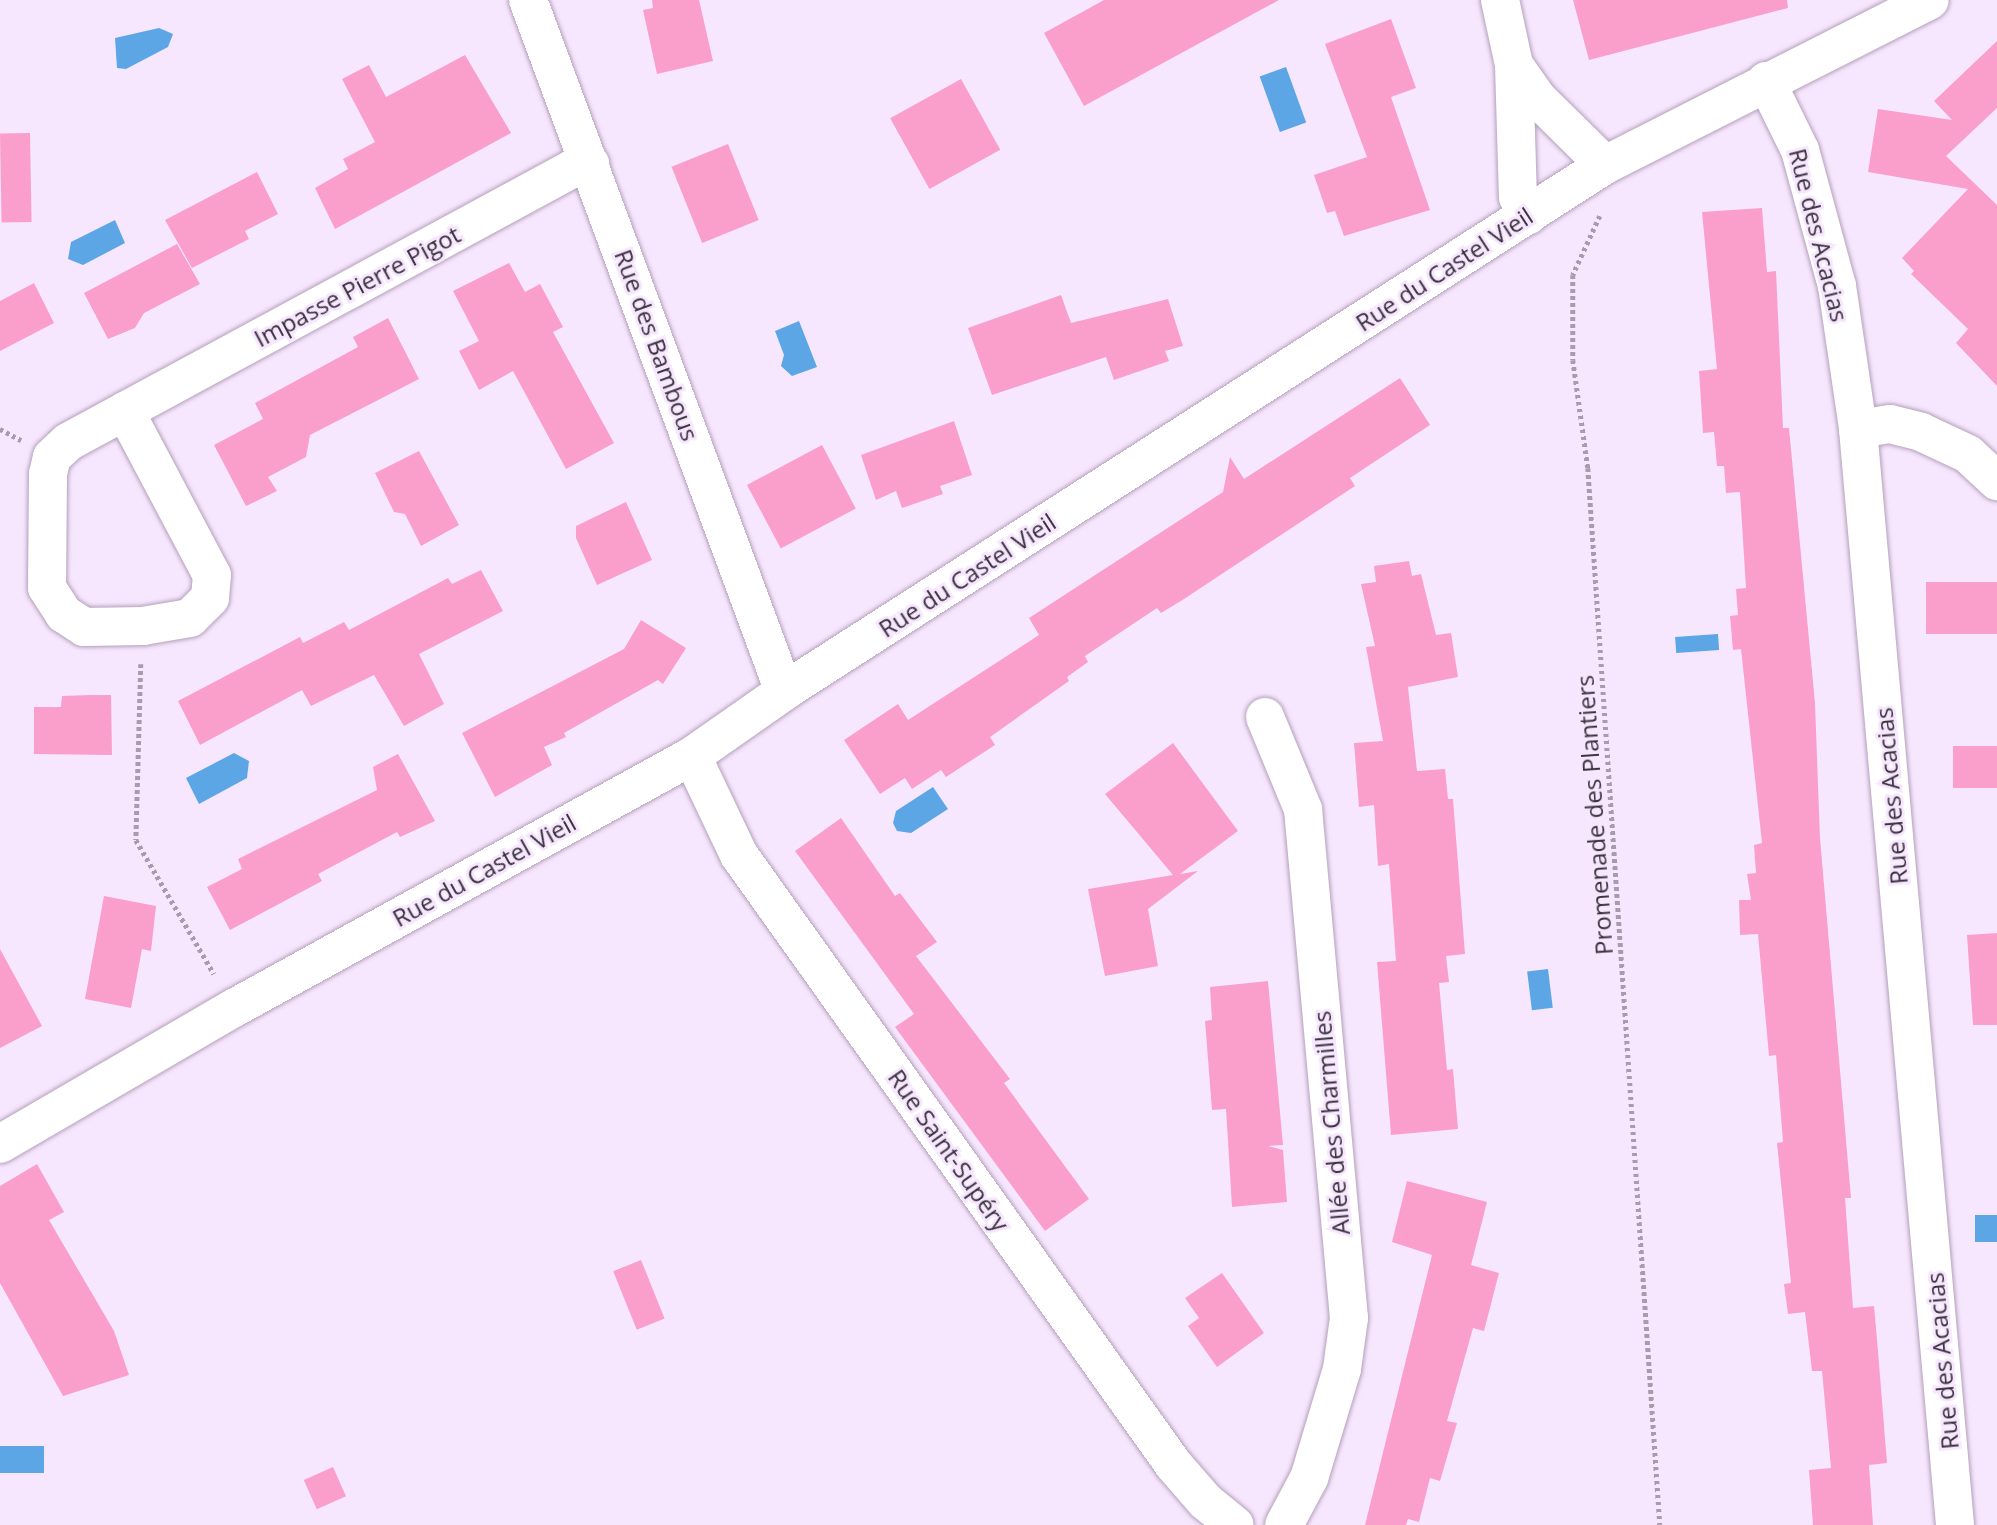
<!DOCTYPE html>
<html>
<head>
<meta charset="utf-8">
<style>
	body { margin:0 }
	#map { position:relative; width:1997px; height:1525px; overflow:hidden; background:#f7e7fe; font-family:"Open Sans",sans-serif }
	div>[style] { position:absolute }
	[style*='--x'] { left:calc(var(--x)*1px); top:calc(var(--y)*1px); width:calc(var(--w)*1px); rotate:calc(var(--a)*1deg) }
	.water>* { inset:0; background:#5ca6e6; transform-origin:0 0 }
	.building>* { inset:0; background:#fa9fcc; transform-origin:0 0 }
	.path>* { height:4.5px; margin-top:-2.25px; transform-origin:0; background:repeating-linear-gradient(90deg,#a89bad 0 3.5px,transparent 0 7px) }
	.roads { filter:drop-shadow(0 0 2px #b4a0bb) drop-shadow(0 0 2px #b4a0bb) }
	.street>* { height:38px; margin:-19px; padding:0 19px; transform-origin:19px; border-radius:19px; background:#fff }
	span { translate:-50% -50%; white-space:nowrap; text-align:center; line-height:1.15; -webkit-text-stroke:6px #f7e7fe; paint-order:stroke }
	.street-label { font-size:24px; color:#38303b }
</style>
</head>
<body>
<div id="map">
	<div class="water">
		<i style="clip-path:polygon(159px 28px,173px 34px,168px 47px,126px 69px,117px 68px,115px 38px)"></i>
		<i style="left:1286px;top:67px;width:59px;height:28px;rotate:70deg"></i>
		<i style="clip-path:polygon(115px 220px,125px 243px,83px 265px,68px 259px,71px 242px)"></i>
		<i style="clip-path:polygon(799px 321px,817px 367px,792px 376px,781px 366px,784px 355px,775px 331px)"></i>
		<i style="left:1718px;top:634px;width:16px;height:43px;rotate:86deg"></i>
		<i style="clip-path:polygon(234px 753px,249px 761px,247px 778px,199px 804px,186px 778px)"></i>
		<i style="clip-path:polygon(933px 787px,948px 809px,911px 833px,897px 831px,893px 823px,896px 811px)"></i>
		<i style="left:1548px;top:969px;width:39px;height:21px;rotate:83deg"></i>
		<i style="left:1997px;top:1215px;width:27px;height:22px;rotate:90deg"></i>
		<i style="left:0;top:1446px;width:44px;height:27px"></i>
	</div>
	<div class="building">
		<i style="clip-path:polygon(652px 0,699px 0,713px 61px,657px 74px,643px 10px,653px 8px)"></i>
		<i style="clip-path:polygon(1104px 0,1279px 0,1084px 106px,1044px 33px)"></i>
		<i style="clip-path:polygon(1573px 0,1787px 0,1788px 8px,1589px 60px)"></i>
		<i style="clip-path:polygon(1391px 19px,1416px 88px,1391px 97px,1430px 210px,1344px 236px,1335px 211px,1327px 213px,1314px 175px,1367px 157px,1325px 44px)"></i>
		<i style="clip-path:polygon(1997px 41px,1997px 108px,1946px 156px,1997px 205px,1997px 386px,1956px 343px,1968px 329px,1911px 274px,1914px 271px,1902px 258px,1968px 189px,1868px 172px,1878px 109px,1952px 120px,1934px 101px)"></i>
		<i style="clip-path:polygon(465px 55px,511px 133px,335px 229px,315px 188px,348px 169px,343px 159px,375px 142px,342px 79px,369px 65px,386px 97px)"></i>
		<i style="left:961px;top:79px;width:81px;height:81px;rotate:61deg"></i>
		<i style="left:30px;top:133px;width:89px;height:30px;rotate:89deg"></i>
		<i style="left:728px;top:144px;width:82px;height:61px;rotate:68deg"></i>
		<i style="clip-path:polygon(257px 172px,278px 214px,245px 231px,249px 239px,192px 268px,165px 220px)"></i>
		<i style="clip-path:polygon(1762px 208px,1767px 272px,1776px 271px,1783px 428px,1789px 428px,1815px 703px,1820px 838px,1851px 1198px,1845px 1198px,1853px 1308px,1874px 1306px,1877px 1339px,1887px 1463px,1869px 1465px,1873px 1525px,1813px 1525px,1809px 1470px,1831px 1468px,1822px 1371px,1812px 1371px,1805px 1312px,1788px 1314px,1784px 1284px,1791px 1283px,1777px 1143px,1783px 1142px,1776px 1055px,1769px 1056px,1758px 934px,1740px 935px,1739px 900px,1751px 900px,1747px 874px,1756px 873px,1754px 845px,1762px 843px,1741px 649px,1733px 650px,1730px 616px,1738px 615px,1736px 589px,1746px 588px,1740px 492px,1726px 493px,1724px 466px,1717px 466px,1714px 432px,1703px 433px,1699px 371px,1717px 369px,1702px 212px)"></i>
		<i style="clip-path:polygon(177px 244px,200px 284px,144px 313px,135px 328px,108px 339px,84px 293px)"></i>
		<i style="clip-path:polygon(509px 263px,525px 292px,540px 284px,563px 327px,553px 332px,614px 443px,566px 469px,513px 371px,479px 390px,459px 351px,479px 341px,453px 291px)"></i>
		<i style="clip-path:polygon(34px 283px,54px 323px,0 351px,0 301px)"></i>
		<i style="clip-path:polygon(1061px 295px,1071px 323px,1168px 299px,1183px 346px,1165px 351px,1169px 361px,1114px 380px,1106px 357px,992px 395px,968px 328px)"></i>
		<i style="clip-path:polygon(388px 318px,419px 379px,310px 435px,306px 457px,268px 477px,277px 491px,246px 506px,214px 445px,263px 419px,255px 403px,358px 347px,353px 337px)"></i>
		<i style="clip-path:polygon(1400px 378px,1430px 425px,1350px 478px,1355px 486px,1184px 599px,1161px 613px,1157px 608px,1085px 656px,1088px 662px,1067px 677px,1069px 681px,990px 737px,995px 745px,946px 777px,941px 770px,912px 789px,905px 778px,880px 794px,844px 740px,898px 704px,908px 720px,1039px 635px,1029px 618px,1223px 492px,1230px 457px,1244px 479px)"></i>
		<i style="clip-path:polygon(954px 421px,972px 475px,940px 486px,943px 494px,902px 508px,896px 491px,876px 500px,861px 455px)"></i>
		<i style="left:822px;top:445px;width:72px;height:85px;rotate:62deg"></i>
		<i style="clip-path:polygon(419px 451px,459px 525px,421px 546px,405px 514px,394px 512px,375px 473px)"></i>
		<i style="clip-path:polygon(626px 502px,652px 560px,597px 585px,576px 538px,576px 526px)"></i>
		<i style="clip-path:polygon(1409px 561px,1412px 576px,1421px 574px,1436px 635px,1451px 633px,1458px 677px,1408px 687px,1417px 771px,1445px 769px,1448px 799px,1453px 799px,1465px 954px,1446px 956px,1449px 982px,1439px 983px,1447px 1070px,1453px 1069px,1458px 1129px,1391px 1135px,1377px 962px,1396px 961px,1389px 864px,1378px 866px,1374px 805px,1359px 807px,1354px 743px,1383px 741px,1366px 647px,1375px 646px,1361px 584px,1376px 582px,1374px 566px)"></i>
		<i style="clip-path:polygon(481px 570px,503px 611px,419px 654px,444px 704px,404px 726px,374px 675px,311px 706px,302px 690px,200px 745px,178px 701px,300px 637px,303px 643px,344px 622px,349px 630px,448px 578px,452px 584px)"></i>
		<i style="left:1997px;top:582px;width:52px;height:71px;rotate:90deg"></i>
		<i style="clip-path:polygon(641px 620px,686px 648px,663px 684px,658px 680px,564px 733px,566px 737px,544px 747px,552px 765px,495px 797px,462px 733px,624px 649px)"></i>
		<i style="clip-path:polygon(90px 695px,111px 695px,112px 755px,34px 754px,34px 707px,61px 707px,62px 696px)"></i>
		<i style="clip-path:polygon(1173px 743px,1238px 831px,1180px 874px,1198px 871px,1148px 909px,1158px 966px,1105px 976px,1088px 889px,1173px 875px,1105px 794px)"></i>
		<i style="left:1997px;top:746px;width:42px;height:44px;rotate:90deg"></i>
		<i style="clip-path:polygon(398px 754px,435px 821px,400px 837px,397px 832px,318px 874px,322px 881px,230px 930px,207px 887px,242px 869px,238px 859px,377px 790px,373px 767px)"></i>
		<i style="clip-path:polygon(841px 818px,895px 896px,900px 893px,937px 942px,916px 956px,1010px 1079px,1004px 1083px,1089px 1199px,1045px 1231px,895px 1027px,914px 1014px,795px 851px)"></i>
		<i style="clip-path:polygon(104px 896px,156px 906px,151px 951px,142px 949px,131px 1008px,85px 999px)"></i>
		<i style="clip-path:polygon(1997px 933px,1997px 1025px,1973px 1025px,1967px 935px)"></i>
		<i style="clip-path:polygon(0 949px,42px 1026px,0 1048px)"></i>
		<i style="clip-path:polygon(1268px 981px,1283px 1145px,1268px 1146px,1283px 1150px,1287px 1202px,1232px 1207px,1226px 1109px,1212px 1110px,1205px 1021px,1212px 1020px,1210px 987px)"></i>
		<i style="clip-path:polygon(37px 1164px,64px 1212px,49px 1220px,114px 1331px,129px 1375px,63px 1396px,0 1283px,0 1186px)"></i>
		<i style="clip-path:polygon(1407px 1181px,1487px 1202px,1471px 1265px,1499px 1273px,1484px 1331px,1473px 1328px,1447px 1421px,1457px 1423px,1440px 1481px,1430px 1478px,1419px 1522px,1408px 1519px,1406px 1525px,1365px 1525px,1432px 1255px,1392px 1242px)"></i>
		<i style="left:641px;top:1260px;width:63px;height:30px;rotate:68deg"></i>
		<i style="clip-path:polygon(1222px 1273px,1264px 1333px,1217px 1367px,1188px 1326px,1199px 1318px,1185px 1298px)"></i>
		<i style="left:333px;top:1467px;width:32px;height:32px;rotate:66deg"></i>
	</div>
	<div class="path">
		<i style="--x:1600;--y:216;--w:65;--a:114.6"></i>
		<i style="--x:1573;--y:275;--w:85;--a:90"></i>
		<i style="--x:1573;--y:360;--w:109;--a:82.1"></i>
		<i style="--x:1588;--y:468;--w:1059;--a:86.1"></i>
		<i style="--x:0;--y:429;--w:24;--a:28"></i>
		<i style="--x:141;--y:664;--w:176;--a:91.6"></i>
		<i style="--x:136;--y:840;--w:155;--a:59.8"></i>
	</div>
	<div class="roads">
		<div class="street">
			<i style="--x:528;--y:0;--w:720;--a:69.68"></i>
			<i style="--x:778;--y:675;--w:17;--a:50"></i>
			<i style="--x:1500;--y:0;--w:66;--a:77.8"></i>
			<i style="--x:1514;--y:65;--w:132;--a:88.3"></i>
			<i style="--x:1518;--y:197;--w:21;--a:61"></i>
			<i style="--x:1514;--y:65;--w:39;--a:55"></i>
			<i style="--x:1536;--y:97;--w:97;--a:44.6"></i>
			<i style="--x:1766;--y:81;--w:77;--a:63.8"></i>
			<i style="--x:1800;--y:150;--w:141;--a:74.8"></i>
			<i style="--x:1837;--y:286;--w:145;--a:81.6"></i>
			<i style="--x:1858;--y:429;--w:1100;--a:84.94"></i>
			<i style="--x:125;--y:411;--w:186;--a:62.1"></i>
			<i style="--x:212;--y:575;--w:23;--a:95"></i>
			<i style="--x:210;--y:598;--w:28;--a:135"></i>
			<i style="--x:190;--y:618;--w:48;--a:170.3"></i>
			<i style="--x:143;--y:626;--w:59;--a:179"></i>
			<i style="--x:84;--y:627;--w:24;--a:-147"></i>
			<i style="--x:64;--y:614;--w:31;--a:-123"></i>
			<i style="--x:47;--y:588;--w:114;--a:-89.5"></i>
			<i style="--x:48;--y:474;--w:17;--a:-77"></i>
			<i style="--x:52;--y:457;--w:22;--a:-43"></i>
			<i style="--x:68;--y:442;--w:65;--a:-28.5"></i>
			<i style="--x:125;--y:411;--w:508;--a:-28.43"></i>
			<i style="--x:572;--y:169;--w:19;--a:-16"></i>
			<i style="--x:1858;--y:429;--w:32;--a:-9"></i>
			<i style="--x:1890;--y:424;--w:32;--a:14"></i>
			<i style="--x:1921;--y:432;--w:52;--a:25.1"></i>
			<i style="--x:1968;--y:454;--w:40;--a:43"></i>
			<i style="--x:1265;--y:717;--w:100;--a:67.6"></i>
			<i style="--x:1303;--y:809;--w:511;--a:84.84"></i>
			<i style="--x:1349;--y:1318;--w:51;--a:97.8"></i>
			<i style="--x:1342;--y:1369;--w:114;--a:106.8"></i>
			<i style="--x:1309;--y:1478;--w:53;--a:118"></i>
			<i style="--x:692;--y:756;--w:110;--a:64.6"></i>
			<i style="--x:739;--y:855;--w:748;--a:54.52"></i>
			<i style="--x:1173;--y:1464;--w:49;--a:49.1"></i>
			<i style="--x:1205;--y:1501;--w:38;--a:39"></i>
			<i style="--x:0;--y:1144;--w:271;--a:-30.2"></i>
			<i style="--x:234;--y:1008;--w:523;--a:-28.82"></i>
			<i style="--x:692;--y:756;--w:118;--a:-35"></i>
			<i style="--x:789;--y:688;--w:969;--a:-32.66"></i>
			<i style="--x:1605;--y:165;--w:364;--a:-26.9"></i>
		</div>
	</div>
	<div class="street-label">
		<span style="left:1819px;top:235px;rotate:76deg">Rue des Acacias</span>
		<span style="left:1444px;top:269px;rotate:-33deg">Rue du Castel Vieil</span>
		<span style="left:357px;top:286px;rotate:-28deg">Impasse Pierre Pigot</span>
		<span style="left:657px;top:345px;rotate:70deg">Rue des Bambous</span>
		<span style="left:967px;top:575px;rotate:-33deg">Rue du Castel Vieil</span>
		<span style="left:1891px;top:796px;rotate:-95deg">Rue des Acacias</span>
		<span style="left:1594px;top:815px;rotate:-94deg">Promenade des Plantiers</span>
		<span style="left:484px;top:870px;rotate:-29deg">Rue du Castel Vieil</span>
		<span style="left:1331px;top:1123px;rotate:-95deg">Allée des Charmilles</span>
		<span style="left:949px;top:1150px;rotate:55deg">Rue Saint-Supéry</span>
		<span style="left:1942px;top:1361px;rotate:-95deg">Rue des Acacias</span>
	</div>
</div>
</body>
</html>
